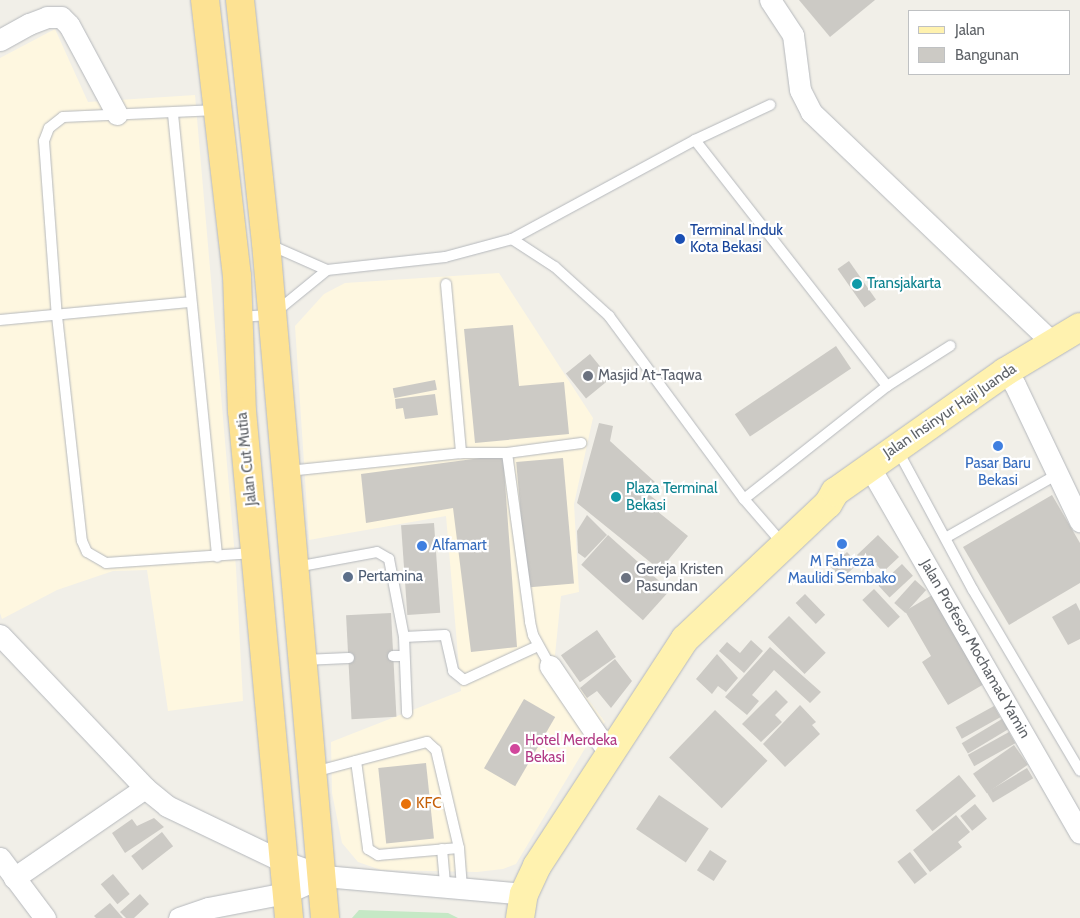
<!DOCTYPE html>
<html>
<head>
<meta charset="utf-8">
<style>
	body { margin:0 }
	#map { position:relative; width:1080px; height:918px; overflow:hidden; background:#f1efe8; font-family:Cabin,sans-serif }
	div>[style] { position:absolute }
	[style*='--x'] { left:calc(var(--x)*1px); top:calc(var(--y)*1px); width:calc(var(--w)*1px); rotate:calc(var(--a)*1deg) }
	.commercial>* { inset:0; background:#fef7e0 }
	.green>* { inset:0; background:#c5e8c5 }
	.building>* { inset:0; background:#cccac5; transform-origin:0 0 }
	.roads { filter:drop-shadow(0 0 1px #b5b8bc) drop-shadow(0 0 1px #b5b8bc) }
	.lane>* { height:10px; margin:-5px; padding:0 5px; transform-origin:5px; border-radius:5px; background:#fff }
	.street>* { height:21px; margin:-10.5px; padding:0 10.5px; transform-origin:10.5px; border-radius:10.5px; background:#fff }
	.primary>* { height:28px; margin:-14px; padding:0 14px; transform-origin:14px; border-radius:14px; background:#fff2af }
	.highway>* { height:28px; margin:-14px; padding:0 14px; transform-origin:14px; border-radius:14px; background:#fde293 }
	.dots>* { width:14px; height:14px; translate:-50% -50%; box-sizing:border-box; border:2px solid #fff; border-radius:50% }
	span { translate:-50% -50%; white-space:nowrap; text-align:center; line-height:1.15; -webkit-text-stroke:4.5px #fff; paint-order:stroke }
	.transit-label { font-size:15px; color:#164399 }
	.left { translate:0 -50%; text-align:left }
	.culture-label { font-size:15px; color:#0d838f }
	.worship-label { font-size:15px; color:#5b616d }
	.street-label { font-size:15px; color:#5f6368 }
	.shop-label { font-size:15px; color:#366cbe }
	.service-label { font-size:15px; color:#4e5e75 }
	.hotel-label { font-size:15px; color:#b23c85 }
	.food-label { font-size:15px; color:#c56008 }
	.legend { position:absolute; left:908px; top:10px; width:162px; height:65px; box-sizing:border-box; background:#fff; border:1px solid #bfc1c3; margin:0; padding:6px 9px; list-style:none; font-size:15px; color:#5f6368 }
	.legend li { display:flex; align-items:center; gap:10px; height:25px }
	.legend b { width:25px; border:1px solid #bfc1c3 }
</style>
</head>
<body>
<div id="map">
	<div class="commercial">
		<i style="clip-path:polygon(55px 29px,88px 102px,195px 95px,236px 568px,243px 701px,168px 711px,147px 570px,113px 571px,57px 590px,2px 619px,0 613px,0 58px)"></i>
		<i style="clip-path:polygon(499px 273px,593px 418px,574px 504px,579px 592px,561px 596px,555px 655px,605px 722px,590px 740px,516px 864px,503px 869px,477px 872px,381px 870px,358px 862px,342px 843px,332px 793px,331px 742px,461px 691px,446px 516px,309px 540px,295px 326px,324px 294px,345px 283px)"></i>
	</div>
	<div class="green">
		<i style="clip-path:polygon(359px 910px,448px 913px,458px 918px,352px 918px)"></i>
	</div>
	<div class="building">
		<i style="clip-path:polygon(799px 0,875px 0,830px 37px)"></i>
		<i style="left:849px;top:261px;width:47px;height:14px;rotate:55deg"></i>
		<i style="clip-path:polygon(513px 325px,519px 386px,564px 382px,569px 434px,475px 443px,464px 329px)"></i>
		<i style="left:836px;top:346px;width:27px;height:122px;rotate:56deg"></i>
		<i style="left:590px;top:354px;width:32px;height:31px;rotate:51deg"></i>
		<i style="left:435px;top:380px;width:10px;height:43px;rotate:79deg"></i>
		<i style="clip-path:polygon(435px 394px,438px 415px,405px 419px,403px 408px,396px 409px,395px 399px)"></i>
		<i style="clip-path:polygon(599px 423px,613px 426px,610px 441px,655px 482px,646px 492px,662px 505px,657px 511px,688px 536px,660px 570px,577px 503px)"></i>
		<i style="clip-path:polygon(503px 455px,517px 647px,471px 652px,453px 508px,366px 523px,361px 474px)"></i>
		<i style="left:563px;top:458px;width:126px;height:47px;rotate:85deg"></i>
		<i style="clip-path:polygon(1052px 495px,1080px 543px,1080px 583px,1009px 625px,963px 547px)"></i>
		<i style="clip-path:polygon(587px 515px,607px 535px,585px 558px,578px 553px,577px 531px)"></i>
		<i style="left:434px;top:523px;width:90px;height:33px;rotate:86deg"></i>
		<i style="left:608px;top:535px;width:83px;height:40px;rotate:42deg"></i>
		<i style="clip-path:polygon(878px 535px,899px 557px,883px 572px,874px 562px,869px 567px,857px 555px)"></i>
		<i style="left:847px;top:552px;width:16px;height:22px;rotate:47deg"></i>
		<i style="left:902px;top:564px;width:16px;height:32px;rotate:47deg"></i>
		<i style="left:915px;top:580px;width:15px;height:31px;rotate:42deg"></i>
		<i style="left:874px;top:589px;width:38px;height:16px;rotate:47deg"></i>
		<i style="clip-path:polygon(939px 591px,991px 680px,948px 705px,922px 662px,931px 656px,905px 611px)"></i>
		<i style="left:805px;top:594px;width:29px;height:13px;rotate:46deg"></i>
		<i style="clip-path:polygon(1076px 603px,1080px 611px,1080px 639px,1068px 645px,1052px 617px)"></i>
		<i style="left:391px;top:613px;width:104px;height:45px;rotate:87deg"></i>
		<i style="left:789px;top:616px;width:52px;height:30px;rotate:45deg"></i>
		<i style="left:597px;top:630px;width:33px;height:44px;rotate:55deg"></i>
		<i style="clip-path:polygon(751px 640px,763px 651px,744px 673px,719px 651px,727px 642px,740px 653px)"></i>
		<i style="clip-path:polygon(770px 647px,821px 692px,810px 703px,774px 670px,752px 695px,759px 701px,747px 715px,725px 697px)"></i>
		<i style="clip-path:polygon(717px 654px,738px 678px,726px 692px,718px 686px,712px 694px,696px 679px)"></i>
		<i style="clip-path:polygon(615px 659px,632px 681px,611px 708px,597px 691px,587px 698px,580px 688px)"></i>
		<i style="clip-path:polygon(776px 690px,788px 702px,775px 715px,782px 722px,761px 742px,742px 724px)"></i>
		<i style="left:524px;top:699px;width:36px;height:80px;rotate:30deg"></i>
		<i style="clip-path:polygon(800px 705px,816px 722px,812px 725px,820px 734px,785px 767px,763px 744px)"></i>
		<i style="left:994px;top:706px;width:13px;height:44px;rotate:61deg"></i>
		<i style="left:715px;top:710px;width:73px;height:66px;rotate:44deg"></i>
		<i style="left:1002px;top:719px;width:12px;height:47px;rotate:59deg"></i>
		<i style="left:1009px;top:732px;width:13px;height:47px;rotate:61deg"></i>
		<i style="left:1014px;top:745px;width:24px;height:50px;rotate:55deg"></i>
		<i style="left:426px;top:763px;width:76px;height:48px;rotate:84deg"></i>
		<i style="left:1027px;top:768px;width:12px;height:47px;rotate:59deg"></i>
		<i style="left:959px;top:775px;width:27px;height:56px;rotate:51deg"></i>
		<i style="left:659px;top:795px;width:60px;height:41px;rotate:34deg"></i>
		<i style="left:975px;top:804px;width:19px;height:19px;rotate:51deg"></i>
		<i style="clip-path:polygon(956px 815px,970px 832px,958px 842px,962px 847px,930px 872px,913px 850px)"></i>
		<i style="clip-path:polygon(154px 818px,164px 827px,125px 853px,112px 833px,132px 819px,137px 826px)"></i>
		<i style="left:162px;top:832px;width:18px;height:39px;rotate:52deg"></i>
		<i style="left:710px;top:850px;width:20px;height:24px;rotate:33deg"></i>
		<i style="left:910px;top:852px;width:28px;height:16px;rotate:52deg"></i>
		<i style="left:113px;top:874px;width:26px;height:16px;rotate:50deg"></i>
		<i style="clip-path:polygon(140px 894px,149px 904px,134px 918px,126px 918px,120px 912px)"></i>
		<i style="clip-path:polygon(110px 903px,123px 918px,96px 918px,94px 916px)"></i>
	</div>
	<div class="roads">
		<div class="lane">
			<i style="--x:217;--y:110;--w:154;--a:177.4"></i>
			<i style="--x:63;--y:117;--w:18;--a:142"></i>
			<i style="--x:49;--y:128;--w:14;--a:111"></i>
			<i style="--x:44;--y:141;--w:175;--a:85.8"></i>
			<i style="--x:57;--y:316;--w:226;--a:83.7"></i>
			<i style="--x:82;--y:541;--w:12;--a:66"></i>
			<i style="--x:87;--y:552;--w:22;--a:30"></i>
			<i style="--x:106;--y:563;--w:148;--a:-3.9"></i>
			<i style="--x:173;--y:114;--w:445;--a:84.3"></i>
			<i style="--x:695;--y:140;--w:312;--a:52"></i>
			<i style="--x:512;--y:239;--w:208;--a:-28.4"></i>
			<i style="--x:695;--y:140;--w:83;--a:-25"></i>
			<i style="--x:268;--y:244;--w:64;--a:23.8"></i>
			<i style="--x:327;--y:270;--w:119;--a:-6.3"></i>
			<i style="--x:445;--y:257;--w:69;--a:-15"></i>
			<i style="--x:512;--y:239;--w:51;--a:33.1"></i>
			<i style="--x:555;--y:267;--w:73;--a:42.2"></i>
			<i style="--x:609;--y:316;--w:227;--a:53.6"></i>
			<i style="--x:744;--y:499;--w:60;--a:49.1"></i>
			<i style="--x:446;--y:284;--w:170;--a:84.9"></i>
			<i style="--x:240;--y:317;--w:32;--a:-4"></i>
			<i style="--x:272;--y:315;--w:71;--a:-39.3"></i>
			<i style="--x:0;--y:320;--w:190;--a:-5.4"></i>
			<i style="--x:897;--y:449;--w:160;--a:61.7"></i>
			<i style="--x:973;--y:590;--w:210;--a:59.4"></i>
			<i style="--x:507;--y:453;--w:171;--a:82.2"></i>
			<i style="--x:530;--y:622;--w:13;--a:77"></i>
			<i style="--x:533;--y:635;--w:35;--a:61"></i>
			<i style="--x:288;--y:471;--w:174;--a:-5.9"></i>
			<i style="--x:461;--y:453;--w:46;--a:0"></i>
			<i style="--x:507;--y:453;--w:75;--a:-7.7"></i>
			<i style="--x:744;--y:499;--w:182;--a:-38.3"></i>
			<i style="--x:887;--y:386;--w:75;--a:-32.4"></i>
			<i style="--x:947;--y:537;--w:128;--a:-29.6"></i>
			<i style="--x:296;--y:567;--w:82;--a:-10.5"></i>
			<i style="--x:377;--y:552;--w:14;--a:30"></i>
			<i style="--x:389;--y:559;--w:79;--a:79.1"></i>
			<i style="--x:404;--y:637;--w:76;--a:87.7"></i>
			<i style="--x:404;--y:637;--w:41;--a:-2.8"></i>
			<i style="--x:445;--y:635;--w:37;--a:77"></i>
			<i style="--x:453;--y:671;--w:14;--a:39"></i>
			<i style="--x:464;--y:680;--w:81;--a:-24.7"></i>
			<i style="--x:393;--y:656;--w:11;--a:0"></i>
			<i style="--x:303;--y:660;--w:46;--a:-2.5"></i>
			<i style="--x:356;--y:761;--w:89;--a:82.2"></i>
			<i style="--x:368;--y:849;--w:12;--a:31"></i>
			<i style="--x:378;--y:855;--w:81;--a:-4.9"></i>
			<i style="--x:314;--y:772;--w:117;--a:-14.9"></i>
			<i style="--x:427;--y:742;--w:12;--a:42"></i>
			<i style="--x:436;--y:750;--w:101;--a:76.8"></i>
			<i style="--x:459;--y:848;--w:40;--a:85.7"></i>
			<i style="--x:442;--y:849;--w:38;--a:85"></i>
		</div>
		<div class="street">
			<i style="--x:770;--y:0;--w:42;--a:56.7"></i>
			<i style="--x:793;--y:35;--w:55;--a:82.7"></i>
			<i style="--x:800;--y:90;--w:25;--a:63"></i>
			<i style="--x:811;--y:112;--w:335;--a:43.7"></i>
			<i style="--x:0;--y:40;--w:33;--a:-29"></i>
			<i style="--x:29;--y:24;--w:19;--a:-21"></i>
			<i style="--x:47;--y:17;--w:14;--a:0"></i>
			<i style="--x:61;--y:17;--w:11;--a:45"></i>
			<i style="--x:69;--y:25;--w:101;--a:61.7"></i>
			<i style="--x:1005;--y:372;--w:16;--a:52"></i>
			<i style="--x:1015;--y:385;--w:151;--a:64.5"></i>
			<i style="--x:869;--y:466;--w:423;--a:60.1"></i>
			<i style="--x:0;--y:635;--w:211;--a:46.5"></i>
			<i style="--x:145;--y:788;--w:28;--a:39"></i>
			<i style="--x:167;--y:806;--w:127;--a:25.6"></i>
			<i style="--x:282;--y:861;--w:45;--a:19.7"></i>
			<i style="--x:324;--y:876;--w:201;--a:5.1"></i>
			<i style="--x:550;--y:666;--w:105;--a:55.9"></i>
			<i style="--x:0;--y:858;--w:75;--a:53.1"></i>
			<i style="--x:14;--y:878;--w:159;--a:-34.5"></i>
			<i style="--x:179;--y:918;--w:31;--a:-19"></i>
			<i style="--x:208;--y:908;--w:79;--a:-10.9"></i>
			<i style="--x:286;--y:893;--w:42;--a:-24.1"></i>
		</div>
		<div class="primary">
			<i style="--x:520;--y:918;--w:24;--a:-81"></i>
			<i style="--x:524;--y:894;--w:31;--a:-65"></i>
			<i style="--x:537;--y:866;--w:271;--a:-56.9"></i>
			<i style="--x:685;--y:639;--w:197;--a:-43.4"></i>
			<i style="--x:828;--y:504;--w:14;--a:-60"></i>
			<i style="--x:835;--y:492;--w:208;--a:-35.2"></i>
			<i style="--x:1005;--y:372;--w:87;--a:-31"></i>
		</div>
		<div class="highway">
			<i style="--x:205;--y:0;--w:278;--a:83.4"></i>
			<i style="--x:237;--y:276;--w:135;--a:87.9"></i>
			<i style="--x:242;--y:411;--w:509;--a:84.7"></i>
			<i style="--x:240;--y:0;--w:244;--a:83.9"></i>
			<i style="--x:266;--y:243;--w:678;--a:85"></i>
		</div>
	</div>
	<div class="dots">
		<i style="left:680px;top:239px;background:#1a4fb4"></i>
		<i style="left:857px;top:284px;background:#0f9aa8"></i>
		<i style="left:588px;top:376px;background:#6b7280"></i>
		<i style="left:998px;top:446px;background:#3f7fe0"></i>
		<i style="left:616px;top:497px;background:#0f9aa8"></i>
		<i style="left:842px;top:544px;background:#3f7fe0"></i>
		<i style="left:422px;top:546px;background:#3f7fe0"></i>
		<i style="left:348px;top:577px;background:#5c6f8a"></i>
		<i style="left:626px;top:578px;background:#6b7280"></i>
		<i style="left:515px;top:749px;background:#d1479c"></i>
		<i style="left:406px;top:804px;background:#e8710a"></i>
	</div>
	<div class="transit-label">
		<span class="left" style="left:690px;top:239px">Terminal Induk<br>Kota Bekasi</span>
	</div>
	<div class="culture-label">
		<span class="left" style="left:867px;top:284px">Transjakarta</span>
		<span class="left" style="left:626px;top:497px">Plaza Terminal<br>Bekasi</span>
	</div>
	<div class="worship-label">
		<span class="left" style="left:598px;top:376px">Masjid At-Taqwa</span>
		<span class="left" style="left:636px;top:578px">Gereja Kristen<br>Pasundan</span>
	</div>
	<div class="street-label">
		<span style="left:950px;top:411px;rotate:-34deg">Jalan Insinyur Haji Juanda</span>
		<span style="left:247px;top:459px;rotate:-96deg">Jalan Cut Mutia</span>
		<span style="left:975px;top:649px;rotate:60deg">Jalan Profesor Mochamad Yamin</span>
	</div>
	<div class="shop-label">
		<span style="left:998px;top:472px">Pasar Baru<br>Bekasi</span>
		<span class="left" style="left:432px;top:546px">Alfamart</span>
		<span style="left:842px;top:570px">M Fahreza<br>Maulidi Sembako</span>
	</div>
	<div class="service-label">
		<span class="left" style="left:358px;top:577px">Pertamina</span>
	</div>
	<div class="hotel-label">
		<span class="left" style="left:525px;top:749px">Hotel Merdeka<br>Bekasi</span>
	</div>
	<div class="food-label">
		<span class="left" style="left:416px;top:804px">KFC</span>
	</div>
	<ul class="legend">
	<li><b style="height:6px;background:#fff2af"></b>Jalan</li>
	<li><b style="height:14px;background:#cccac5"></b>Bangunan</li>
	</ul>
</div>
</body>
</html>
